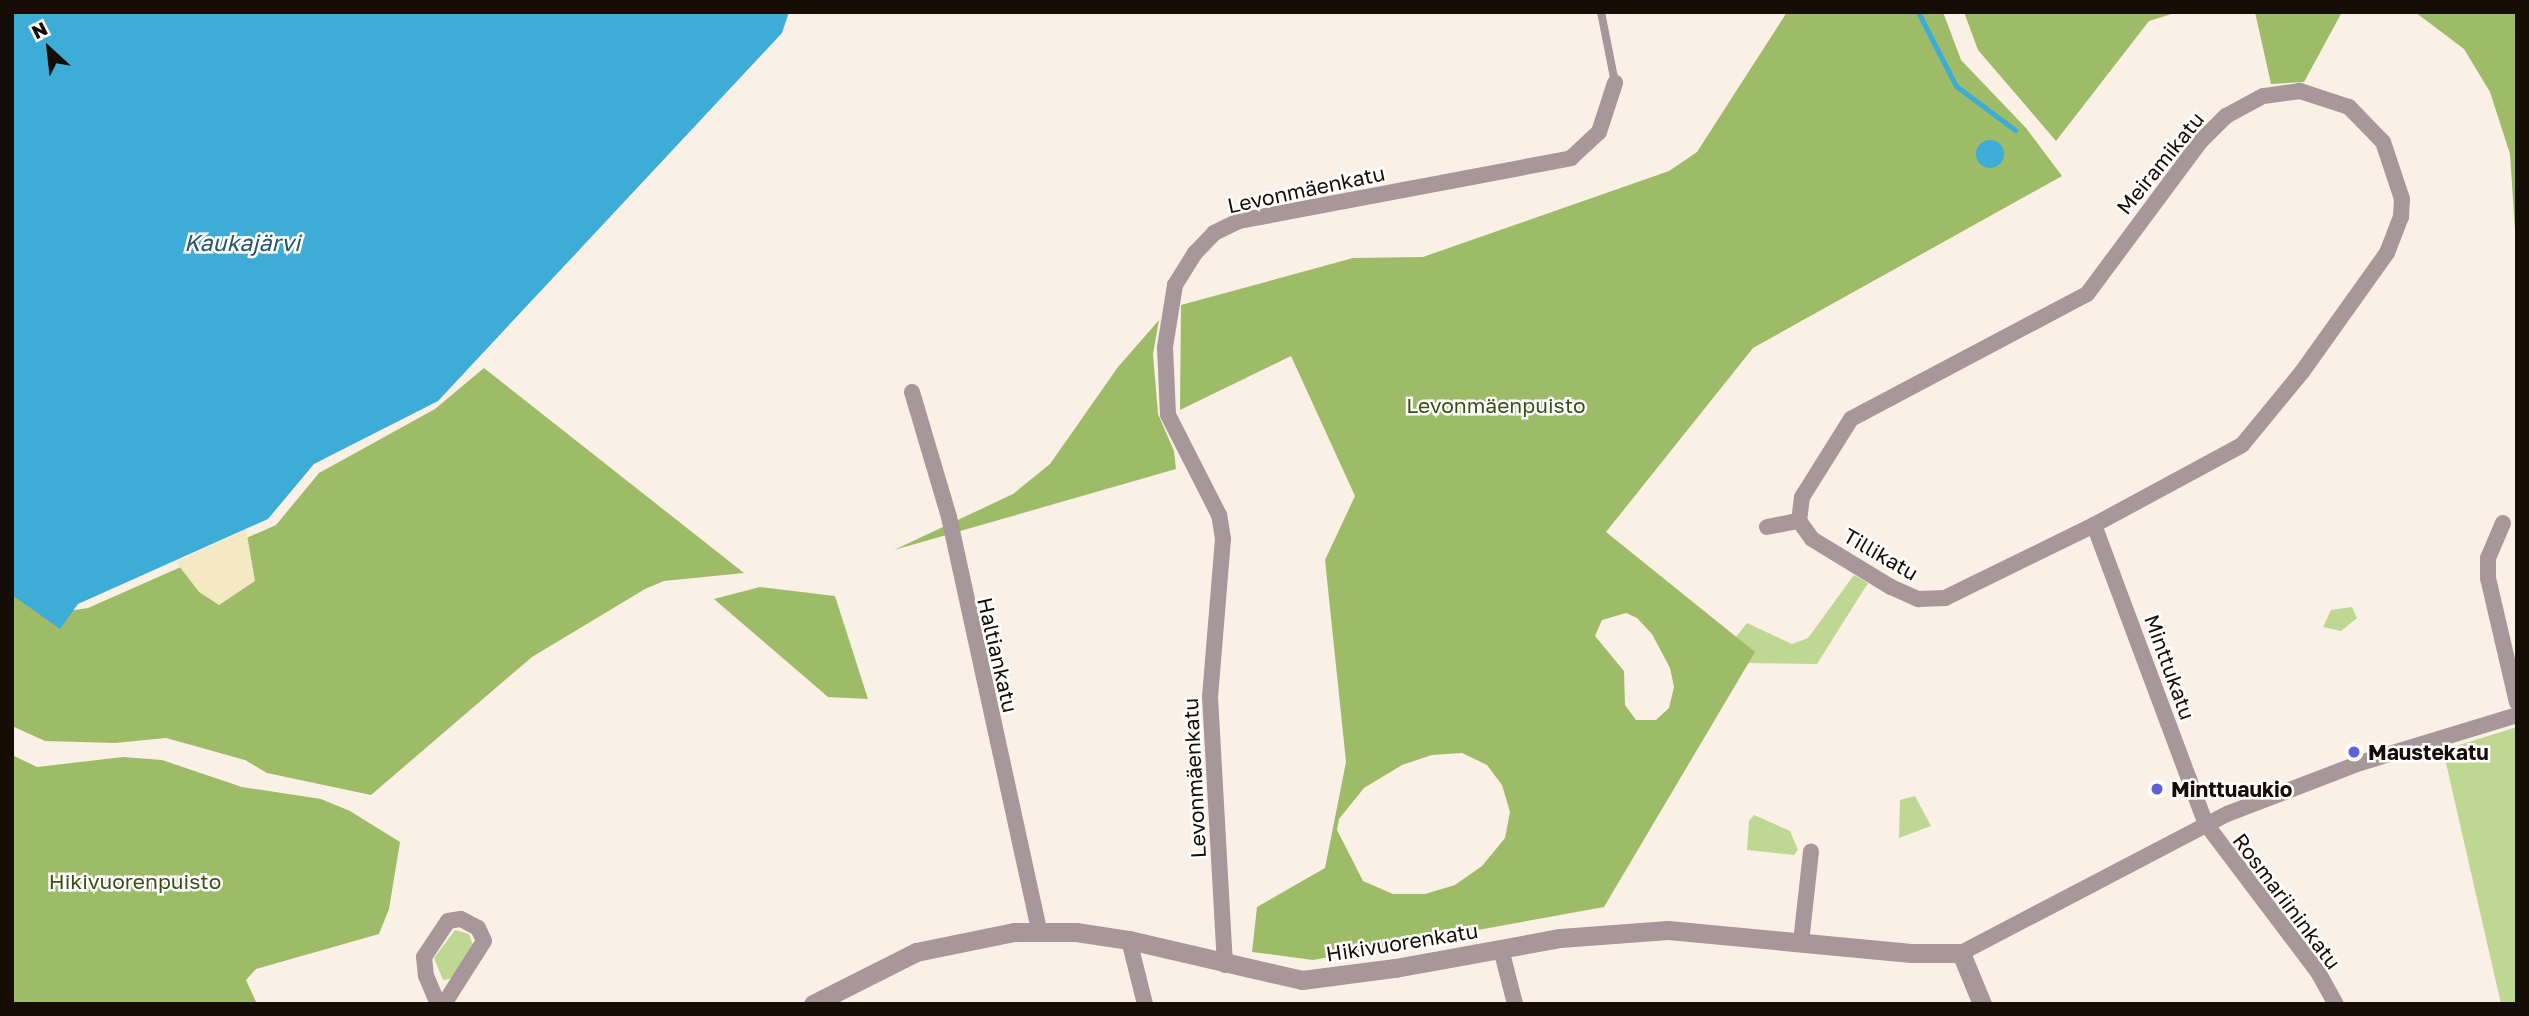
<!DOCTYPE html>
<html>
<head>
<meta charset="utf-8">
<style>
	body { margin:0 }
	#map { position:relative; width:2529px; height:1016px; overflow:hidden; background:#fbf0e5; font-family:"Golos Text",sans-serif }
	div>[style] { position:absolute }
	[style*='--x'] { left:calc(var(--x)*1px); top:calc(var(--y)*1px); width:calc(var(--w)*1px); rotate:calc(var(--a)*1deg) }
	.green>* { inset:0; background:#bed894 }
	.forest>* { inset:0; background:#9ebc68 }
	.sand>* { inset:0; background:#f3e9c3 }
	.water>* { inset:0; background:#3dacd7 }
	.round { border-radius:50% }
	.stream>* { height:5px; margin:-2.5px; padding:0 2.5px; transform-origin:2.5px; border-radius:2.5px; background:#3dacd7 }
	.service>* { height:8px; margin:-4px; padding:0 4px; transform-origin:4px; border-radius:4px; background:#a7969a }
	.minor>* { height:16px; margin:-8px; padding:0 8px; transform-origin:8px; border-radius:8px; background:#a7969a }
	.tertiary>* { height:19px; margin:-9.5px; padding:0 9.5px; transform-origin:9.5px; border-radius:9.5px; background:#a7969a }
	.dots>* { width:19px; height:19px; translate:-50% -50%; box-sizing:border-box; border:4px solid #fff; border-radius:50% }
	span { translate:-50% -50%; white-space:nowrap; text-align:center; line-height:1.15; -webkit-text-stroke:5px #fff; paint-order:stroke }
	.street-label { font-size:21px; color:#160d05 }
	.park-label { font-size:21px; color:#3c4f12 }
	.poi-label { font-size:21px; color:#160d05; font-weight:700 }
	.left { translate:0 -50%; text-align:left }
	.water-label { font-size:23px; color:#2a5669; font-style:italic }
	.frame { position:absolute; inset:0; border:14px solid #160d05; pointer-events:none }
	.north { position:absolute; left:14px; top:14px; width:70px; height:70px; -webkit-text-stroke:5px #fff; paint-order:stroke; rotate:333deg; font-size:19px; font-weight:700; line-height:28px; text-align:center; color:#160d05 }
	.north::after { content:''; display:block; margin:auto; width:24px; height:32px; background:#160d05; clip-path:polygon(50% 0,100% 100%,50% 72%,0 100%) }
</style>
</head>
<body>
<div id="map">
	<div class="green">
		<i style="clip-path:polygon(1854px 575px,1868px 583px,1817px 664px,1748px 663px,1754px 652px,1736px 637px,1747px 623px,1792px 644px,1808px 638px)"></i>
		<i style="clip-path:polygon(2352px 607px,2357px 618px,2341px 631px,2323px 627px,2331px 610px)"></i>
		<i style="clip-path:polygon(2517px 727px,2517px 1004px,2501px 1004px,2443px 750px)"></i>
		<i style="clip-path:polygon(1915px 796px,1931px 826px,1899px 838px,1900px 800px)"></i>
		<i style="clip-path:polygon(1754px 815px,1790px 831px,1798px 850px,1794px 855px,1747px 850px,1749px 821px)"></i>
		<i style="clip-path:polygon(455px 930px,469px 934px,473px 945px,454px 978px,443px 980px,434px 958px)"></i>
	</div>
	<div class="forest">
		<i style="clip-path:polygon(evenodd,1787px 12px,1943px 12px,1961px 60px,2026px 128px,2062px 176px,1753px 348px,1606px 532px,1755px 652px,1604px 907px,1313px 960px,1252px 952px,1257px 907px,1325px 868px,1346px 762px,1325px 560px,1355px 496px,1291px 356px,1180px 410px,1181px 305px,1353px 258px,1423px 257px,1669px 171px,1697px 152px,1787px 12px,1626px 613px,1637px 618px,1652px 634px,1670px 668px,1674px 687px,1669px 708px,1656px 720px,1636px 720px,1625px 705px,1624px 671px,1595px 636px,1602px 620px,1626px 613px,1787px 12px,1462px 753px,1487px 765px,1502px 785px,1510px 812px,1505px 838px,1482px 866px,1455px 885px,1425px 894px,1393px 894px,1363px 881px,1337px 830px,1339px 819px,1364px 788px,1402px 765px,1432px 755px,1462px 753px)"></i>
		<i style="clip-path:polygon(1964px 12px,2178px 12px,2149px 21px,2056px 141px,1978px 50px)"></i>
		<i style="clip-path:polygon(2255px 12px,2342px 12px,2304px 82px,2271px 84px)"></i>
		<i style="clip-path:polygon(2415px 12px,2517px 12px,2516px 245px,2510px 154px,2490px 92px,2464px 49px)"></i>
		<i style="clip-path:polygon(1159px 320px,1153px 354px,1158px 414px,1174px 451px,1176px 469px,894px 550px,1013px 494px,1050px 464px,1118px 367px)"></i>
		<i style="clip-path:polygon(484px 368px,744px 573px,664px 581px,645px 589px,532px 657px,371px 795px,267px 773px,245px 760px,166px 738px,115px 743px,45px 741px,12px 726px,12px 596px,68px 611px,88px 608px,276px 525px,319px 473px,435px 409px)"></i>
		<i style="clip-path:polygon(760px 587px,835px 596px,868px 699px,828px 697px,714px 599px)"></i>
		<i style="clip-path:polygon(12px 755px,37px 767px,123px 757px,162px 760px,242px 787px,321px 799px,350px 811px,400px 842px,389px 909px,379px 934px,256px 969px,246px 980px,257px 1004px,12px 1004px)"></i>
	</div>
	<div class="sand">
		<i style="clip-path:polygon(246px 529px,255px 581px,219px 605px,199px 592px,176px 562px)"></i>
	</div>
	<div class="water">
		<i style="clip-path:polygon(12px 12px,789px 12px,782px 33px,438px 401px,314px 464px,268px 519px,78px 604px,60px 629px,12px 595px)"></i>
		<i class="round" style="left:1976px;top:140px;width:28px;height:28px"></i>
	</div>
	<div class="stream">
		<i style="--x:1918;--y:12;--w:83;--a:62.8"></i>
		<i style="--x:1956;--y:86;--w:74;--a:36.7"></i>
	</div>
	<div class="service">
		<i style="--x:1601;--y:12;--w:72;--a:78.8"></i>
	</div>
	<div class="minor">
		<i style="--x:912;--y:392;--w:130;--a:73.5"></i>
		<i style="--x:949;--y:517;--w:423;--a:77.7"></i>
		<i style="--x:2503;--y:523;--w:38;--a:113"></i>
		<i style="--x:2488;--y:558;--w:20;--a:90"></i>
		<i style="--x:2488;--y:578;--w:128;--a:76.9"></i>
		<i style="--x:2094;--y:525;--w:319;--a:69.5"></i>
		<i style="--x:2206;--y:824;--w:186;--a:52.9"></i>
		<i style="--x:2318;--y:972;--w:37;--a:61"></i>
		<i style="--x:1767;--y:527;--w:33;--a:-11"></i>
		<i style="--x:1799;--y:521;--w:22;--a:54"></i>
		<i style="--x:1812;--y:539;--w:92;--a:31.3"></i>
		<i style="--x:1891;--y:587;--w:30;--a:24"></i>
		<i style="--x:1918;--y:599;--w:27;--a:-2"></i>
		<i style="--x:1945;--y:598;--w:166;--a:-26.1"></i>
		<i style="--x:2094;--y:525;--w:168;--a:-28.4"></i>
		<i style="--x:2242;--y:445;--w:94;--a:-50.6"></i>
		<i style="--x:2302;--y:372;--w:146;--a:-54.5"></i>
		<i style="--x:2387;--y:253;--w:39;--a:-69"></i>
		<i style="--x:2401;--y:217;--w:18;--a:-87"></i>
		<i style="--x:2402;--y:199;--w:60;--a:-108.4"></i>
		<i style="--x:2383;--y:142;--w:49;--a:-134.2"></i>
		<i style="--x:2349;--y:107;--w:52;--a:-161.9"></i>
		<i style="--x:2300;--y:91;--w:37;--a:172"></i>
		<i style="--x:2263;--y:96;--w:42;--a:151.6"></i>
		<i style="--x:2226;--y:116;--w:37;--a:135"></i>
		<i style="--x:2200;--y:142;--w:189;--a:126.6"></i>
		<i style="--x:2087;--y:294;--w:267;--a:152.1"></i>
		<i style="--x:1851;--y:419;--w:92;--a:122.1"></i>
		<i style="--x:1802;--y:497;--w:24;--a:97"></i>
		<i style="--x:1129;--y:940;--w:66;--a:76"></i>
		<i style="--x:1801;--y:942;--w:91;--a:-83.7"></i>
		<i style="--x:1501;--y:949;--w:57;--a:75.7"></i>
		<i style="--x:1961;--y:953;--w:300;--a:-27.6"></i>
		<i style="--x:2227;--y:814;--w:142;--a:-21"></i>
		<i style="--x:2360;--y:763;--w:164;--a:-17"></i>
		<i style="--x:1225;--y:965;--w:268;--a:-93.2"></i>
		<i style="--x:1210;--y:697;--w:159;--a:-85.3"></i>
		<i style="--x:1223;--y:539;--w:24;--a:-99"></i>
		<i style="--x:1219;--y:515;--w:112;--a:-117"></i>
		<i style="--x:1168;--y:415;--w:68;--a:-92.5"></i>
		<i style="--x:1165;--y:347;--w:63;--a:-80.8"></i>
		<i style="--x:1175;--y:285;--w:38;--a:-58"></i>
		<i style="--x:1195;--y:253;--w:28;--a:-46"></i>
		<i style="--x:1214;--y:233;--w:28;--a:-26"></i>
		<i style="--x:1239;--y:221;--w:338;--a:-10.7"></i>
		<i style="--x:1571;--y:158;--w:38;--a:-43"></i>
		<i style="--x:1599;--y:132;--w:52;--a:-71.9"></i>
		<i style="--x:438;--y:1004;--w:30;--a:-113"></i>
		<i style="--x:426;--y:976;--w:19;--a:-96"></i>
		<i style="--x:424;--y:957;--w:43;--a:-56.3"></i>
		<i style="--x:448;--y:921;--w:13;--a:-9"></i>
		<i style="--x:461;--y:919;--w:19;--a:28"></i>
		<i style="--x:478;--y:928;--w:14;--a:65"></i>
		<i style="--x:484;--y:941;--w:75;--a:122.4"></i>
	</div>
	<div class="tertiary">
		<i style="--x:813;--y:1004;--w:115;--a:-26.8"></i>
		<i style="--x:916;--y:952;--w:100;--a:-11.5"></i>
		<i style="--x:1014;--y:932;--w:62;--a:0"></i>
		<i style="--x:1076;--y:932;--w:54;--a:8.6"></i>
		<i style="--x:1129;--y:940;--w:178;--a:13"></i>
		<i style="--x:1302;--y:980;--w:94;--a:-7.4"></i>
		<i style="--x:1395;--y:968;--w:168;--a:-10.3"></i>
		<i style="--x:1560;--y:938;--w:108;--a:-4.2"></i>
		<i style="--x:1668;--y:930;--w:244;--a:5.4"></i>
		<i style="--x:1911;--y:953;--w:50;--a:0"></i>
		<i style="--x:1961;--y:953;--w:55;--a:67.6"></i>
	</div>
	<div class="dots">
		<i style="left:2354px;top:752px;background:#5d61d9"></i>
		<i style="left:2157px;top:789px;background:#5d61d9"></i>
	</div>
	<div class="street-label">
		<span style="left:2160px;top:163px;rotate:-51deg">Meiramikatu</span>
		<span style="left:1306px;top:189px;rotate:-12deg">Levonmäenkatu</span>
		<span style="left:1881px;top:554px;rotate:30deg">Tillikatu</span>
		<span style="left:998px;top:655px;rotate:77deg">Haltiankatu</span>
		<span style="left:2170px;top:667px;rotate:70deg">Minttukatu</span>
		<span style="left:1194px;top:778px;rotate:-93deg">Levonmäenkatu</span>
		<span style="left:2287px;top:901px;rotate:53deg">Rosmariininkatu</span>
		<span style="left:1402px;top:942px;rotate:-9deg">Hikivuorenkatu</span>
	</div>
	<div class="park-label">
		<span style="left:1496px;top:405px">Levonmäenpuisto</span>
		<span style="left:135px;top:881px">Hikivuorenpuisto</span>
	</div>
	<div class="poi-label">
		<span class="left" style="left:2368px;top:752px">Maustekatu</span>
		<span class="left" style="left:2171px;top:789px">Minttuaukio</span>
	</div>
	<div class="water-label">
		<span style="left:242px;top:242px">Kaukajärvi</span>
	</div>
	<div class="frame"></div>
	<div class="north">N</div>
</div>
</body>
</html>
